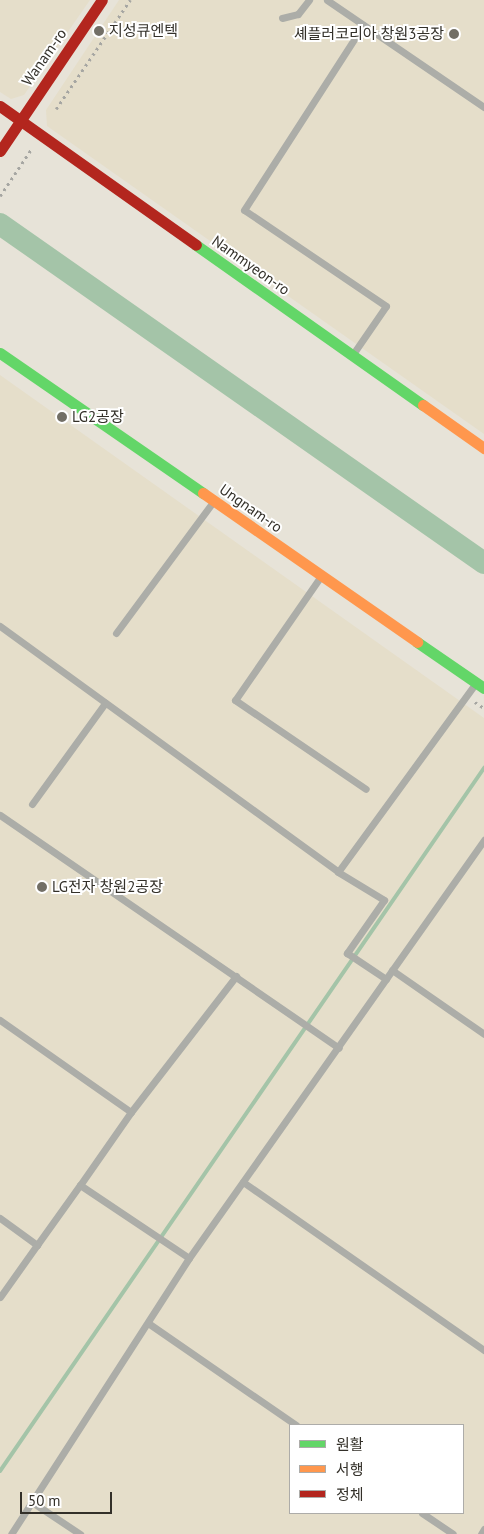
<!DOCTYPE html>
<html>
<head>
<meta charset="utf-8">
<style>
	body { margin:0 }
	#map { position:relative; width:484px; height:1534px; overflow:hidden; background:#e7e3d8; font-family:"PT Sans","Noto Sans KR",sans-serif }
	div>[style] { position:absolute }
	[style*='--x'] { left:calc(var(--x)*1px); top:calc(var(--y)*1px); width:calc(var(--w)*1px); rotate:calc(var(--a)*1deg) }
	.built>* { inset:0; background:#e5deca }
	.stream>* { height:4px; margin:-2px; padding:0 2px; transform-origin:2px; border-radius:2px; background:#a4c4a8 }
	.river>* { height:22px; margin:-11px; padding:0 11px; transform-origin:11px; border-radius:11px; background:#a4c4a8 }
	.path>* { height:2.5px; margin-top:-1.25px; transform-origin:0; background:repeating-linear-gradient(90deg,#a6a6a2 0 2.5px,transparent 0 6.5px) }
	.lane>* { height:7px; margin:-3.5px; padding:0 3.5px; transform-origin:3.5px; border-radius:3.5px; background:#acada8 }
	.fast>* { height:11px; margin:-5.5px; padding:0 5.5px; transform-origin:5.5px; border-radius:5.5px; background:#63d668 }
	.slow>* { height:11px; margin:-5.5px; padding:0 5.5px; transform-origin:5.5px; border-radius:5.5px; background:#ff974d }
	.jam>* { height:11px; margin:-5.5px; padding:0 5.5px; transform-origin:5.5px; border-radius:5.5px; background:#b3261e }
	.dots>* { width:14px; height:14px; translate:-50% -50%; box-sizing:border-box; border:2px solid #fff; border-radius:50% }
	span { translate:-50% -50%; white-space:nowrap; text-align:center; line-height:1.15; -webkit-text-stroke:4px #fff; paint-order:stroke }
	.poi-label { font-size:15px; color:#333029 }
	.left { translate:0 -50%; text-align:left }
	.right { translate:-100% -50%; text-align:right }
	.street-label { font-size:15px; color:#333029 }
	.legend { position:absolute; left:289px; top:1424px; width:175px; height:90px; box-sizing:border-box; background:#fff; border:1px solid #adaca9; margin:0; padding:6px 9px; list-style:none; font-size:15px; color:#333029 }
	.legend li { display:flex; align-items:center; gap:10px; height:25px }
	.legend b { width:25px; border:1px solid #adaca9 }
	.scale { position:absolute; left:20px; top:1492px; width:92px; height:22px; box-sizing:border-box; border:2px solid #333029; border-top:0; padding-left:6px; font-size:15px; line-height:18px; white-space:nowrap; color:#333029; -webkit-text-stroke:4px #fff; paint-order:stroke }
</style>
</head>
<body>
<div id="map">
	<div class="built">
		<i style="clip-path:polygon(0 0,90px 0,24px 95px,11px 99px,0 92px)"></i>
		<i style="clip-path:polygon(119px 0,484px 0,484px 434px,47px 126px,46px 110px)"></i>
		<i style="clip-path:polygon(evenodd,0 375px,484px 718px,484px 1534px,0 1534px,0 375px,290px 1425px,463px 1425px,463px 1513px,290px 1513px,290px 1425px)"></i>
	</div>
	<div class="stream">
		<i style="--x:0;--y:1471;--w:854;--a:-55.45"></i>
	</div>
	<div class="river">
		<i style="--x:0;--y:224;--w:591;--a:35.01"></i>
	</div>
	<div class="path">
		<i style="--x:56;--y:109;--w:132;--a:-55.8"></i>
		<i style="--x:0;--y:196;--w:58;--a:-56.3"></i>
		<i style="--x:475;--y:702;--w:11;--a:34"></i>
	</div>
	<div class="lane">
		<i style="--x:327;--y:0;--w:190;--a:34.3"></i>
		<i style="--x:282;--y:18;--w:16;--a:-14"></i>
		<i style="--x:298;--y:14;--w:18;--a:-52"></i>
		<i style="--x:353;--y:354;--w:58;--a:-55.5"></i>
		<i style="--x:386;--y:306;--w:171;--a:-145.9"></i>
		<i style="--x:244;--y:210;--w:220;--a:-57.2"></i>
		<i style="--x:321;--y:576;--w:151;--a:124.7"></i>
		<i style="--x:235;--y:700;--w:158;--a:34.2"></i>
		<i style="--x:0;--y:626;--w:418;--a:36"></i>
		<i style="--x:338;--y:872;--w:54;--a:31.3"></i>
		<i style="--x:384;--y:900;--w:65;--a:124.9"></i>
		<i style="--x:347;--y:953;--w:47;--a:33.7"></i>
		<i style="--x:116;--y:633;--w:163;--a:-53.5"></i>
		<i style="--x:32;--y:804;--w:125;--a:-54.1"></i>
		<i style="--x:0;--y:815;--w:411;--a:34.5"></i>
		<i style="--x:338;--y:872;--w:234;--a:-53.9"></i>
		<i style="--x:392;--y:970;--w:112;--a:34.8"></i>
		<i style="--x:0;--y:1020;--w:160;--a:35.1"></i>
		<i style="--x:131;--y:1112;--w:89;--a:124.9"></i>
		<i style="--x:80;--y:1185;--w:131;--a:33.8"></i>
		<i style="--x:189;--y:1258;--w:328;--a:122.8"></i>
		<i style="--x:131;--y:1112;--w:172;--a:-52.3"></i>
		<i style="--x:243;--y:1182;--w:294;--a:34.9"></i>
		<i style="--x:0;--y:1218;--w:46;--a:36.1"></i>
		<i style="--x:37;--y:1245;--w:74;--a:-54.4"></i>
		<i style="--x:189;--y:1258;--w:512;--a:-54.79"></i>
		<i style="--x:0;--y:1297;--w:64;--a:-54.6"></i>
		<i style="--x:148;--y:1323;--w:180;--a:34.6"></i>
		<i style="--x:32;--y:1502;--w:58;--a:33.7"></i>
		<i style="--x:422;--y:1513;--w:37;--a:34"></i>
		<i style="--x:481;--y:1534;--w:6;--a:-59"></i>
	</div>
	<div class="fast">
		<i style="--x:196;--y:245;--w:278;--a:35.2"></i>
		<i style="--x:0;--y:353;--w:247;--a:34.6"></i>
		<i style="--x:417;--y:642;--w:81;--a:34.5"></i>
	</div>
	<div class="slow">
		<i style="--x:423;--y:405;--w:75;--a:35.2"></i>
		<i style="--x:203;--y:493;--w:261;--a:34.8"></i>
	</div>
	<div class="jam">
		<i style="--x:0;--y:106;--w:240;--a:35.3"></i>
		<i style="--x:0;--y:151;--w:182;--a:-56"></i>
	</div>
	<div class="dots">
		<i style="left:99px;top:31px;background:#726f66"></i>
		<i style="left:454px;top:34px;background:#726f66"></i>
		<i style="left:62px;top:417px;background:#726f66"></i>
		<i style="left:42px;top:887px;background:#726f66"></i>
	</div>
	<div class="poi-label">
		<span class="left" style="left:109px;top:31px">지성큐엔텍</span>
		<span class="right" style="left:444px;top:34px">셰플러코리아 창원3공장</span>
		<span class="left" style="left:72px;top:417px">LG2공장</span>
		<span class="left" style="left:52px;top:887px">LG전자 창원2공장</span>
	</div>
	<div class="street-label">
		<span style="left:44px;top:57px;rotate:-55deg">Wanam-ro</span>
		<span style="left:251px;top:265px;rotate:35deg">Nammyeon-ro</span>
		<span style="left:251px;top:508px;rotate:35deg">Ungnam-ro</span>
	</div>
	<ul class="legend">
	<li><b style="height:6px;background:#63d668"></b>원활</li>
	<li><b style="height:6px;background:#ff974d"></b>서행</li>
	<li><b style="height:6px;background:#b3261e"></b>정체</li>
	</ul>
	<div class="scale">50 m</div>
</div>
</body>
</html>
